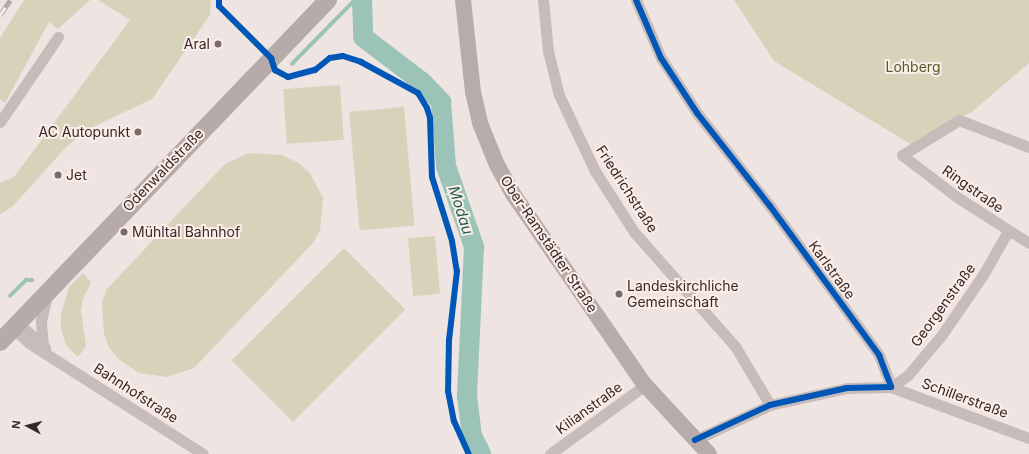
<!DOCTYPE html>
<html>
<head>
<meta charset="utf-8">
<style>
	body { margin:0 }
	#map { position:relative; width:1029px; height:454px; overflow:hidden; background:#eee4e1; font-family:Inter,sans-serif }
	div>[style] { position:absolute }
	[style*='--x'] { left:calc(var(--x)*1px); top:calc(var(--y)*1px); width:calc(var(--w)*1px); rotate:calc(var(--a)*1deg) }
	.green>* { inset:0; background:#d6d3ba; transform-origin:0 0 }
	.stream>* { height:3.5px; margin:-1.75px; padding:0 1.75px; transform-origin:1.75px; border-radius:1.75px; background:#9bc3b7 }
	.river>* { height:20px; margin:-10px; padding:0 10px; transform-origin:10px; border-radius:10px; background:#9bc3b7 }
	.minor>* { height:11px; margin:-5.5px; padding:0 5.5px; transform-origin:5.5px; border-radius:5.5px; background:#c8bcba }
	.secondary>* { height:16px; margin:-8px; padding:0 8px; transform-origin:8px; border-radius:8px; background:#b8acaa }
	.primary>* { height:18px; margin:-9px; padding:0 9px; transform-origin:9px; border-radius:9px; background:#b7aba9 }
	.rail>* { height:4.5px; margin-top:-2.25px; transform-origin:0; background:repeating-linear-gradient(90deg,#fbede8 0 9px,#afa6a5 0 18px); box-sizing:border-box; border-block:1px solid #afa6a5 }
	.cycleway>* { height:6px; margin:-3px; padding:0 3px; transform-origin:3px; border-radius:3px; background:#0057b8 }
	.dots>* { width:11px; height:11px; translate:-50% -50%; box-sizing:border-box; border:2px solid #fbede8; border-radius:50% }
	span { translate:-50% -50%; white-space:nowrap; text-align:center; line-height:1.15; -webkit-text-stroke:4px #fbede8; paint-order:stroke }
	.poi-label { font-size:14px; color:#392828 }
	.right { translate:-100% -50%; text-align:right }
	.left { translate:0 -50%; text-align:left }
	.park-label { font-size:14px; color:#575a29 }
	.street-label { font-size:14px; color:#392828 }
	.water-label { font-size:15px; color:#185f4f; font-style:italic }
	.north { position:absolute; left:8px; top:406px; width:40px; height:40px; -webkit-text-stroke:3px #fbede8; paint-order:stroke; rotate:277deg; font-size:11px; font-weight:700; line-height:16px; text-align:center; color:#392828 }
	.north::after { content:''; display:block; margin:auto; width:14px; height:18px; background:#392828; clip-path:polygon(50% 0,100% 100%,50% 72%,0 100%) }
</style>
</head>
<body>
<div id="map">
	<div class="green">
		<i style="clip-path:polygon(24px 0,90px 0,58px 29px,49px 22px,5px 103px,0 99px,0 38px)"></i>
		<i style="clip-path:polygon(98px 0,211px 0,210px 15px,152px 99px,97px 125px,68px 145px,12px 207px,0 214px,0 183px,14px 177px,130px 20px)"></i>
		<i style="clip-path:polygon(734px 0,1029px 0,1029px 63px,973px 111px,912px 145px,774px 61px)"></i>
		<i style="left:340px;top:85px;width:55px;height:57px;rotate:86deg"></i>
		<i style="left:404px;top:107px;width:119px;height:55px;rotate:85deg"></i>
		<i style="clip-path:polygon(249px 153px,281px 155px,297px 162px,310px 173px,323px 198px,320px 230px,313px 243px,194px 368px,167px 377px,139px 373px,120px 360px,109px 348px,104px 334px,102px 302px,107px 289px,225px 164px)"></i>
		<i style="left:435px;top:236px;width:58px;height:27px;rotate:85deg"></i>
		<i style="left:344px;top:248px;width:87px;height:159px;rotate:45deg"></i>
		<i style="clip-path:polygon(83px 273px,91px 282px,83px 299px,81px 311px,86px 346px,78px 357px,66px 345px,61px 329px,61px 314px,69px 287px)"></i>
	</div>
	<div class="stream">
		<i style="--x:292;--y:64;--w:90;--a:-45.5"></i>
		<i style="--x:10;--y:296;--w:23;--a:-45"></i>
		<i style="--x:26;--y:280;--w:6;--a:0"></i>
	</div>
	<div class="river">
		<i style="--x:362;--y:0;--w:37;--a:88"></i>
		<i style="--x:363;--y:37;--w:74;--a:37.3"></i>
		<i style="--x:422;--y:82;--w:28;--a:46"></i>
		<i style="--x:441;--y:102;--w:64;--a:85.5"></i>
		<i style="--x:446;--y:166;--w:86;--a:70.9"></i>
		<i style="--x:474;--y:247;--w:149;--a:92.7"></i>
		<i style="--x:467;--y:396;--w:40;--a:82.9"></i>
		<i style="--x:472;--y:436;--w:20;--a:63"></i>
	</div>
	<div class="minor">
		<i style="--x:543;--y:0;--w:51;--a:84.4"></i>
		<i style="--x:548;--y:51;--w:45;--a:76"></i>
		<i style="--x:559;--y:95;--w:84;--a:64.7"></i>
		<i style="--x:595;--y:171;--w:72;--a:57.4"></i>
		<i style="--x:634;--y:232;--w:152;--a:48.5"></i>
		<i style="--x:735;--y:346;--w:69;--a:59.3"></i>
		<i style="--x:636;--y:0;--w:63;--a:66.7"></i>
		<i style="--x:661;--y:58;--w:66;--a:56.8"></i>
		<i style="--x:697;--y:113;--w:118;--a:51.9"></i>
		<i style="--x:770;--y:206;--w:185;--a:53.8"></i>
		<i style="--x:879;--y:355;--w:34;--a:69"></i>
		<i style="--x:891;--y:387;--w:44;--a:178.7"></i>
		<i style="--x:847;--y:388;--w:79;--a:167.6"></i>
		<i style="--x:770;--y:405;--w:83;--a:155"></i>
		<i style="--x:0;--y:122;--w:103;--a:-55.7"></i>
		<i style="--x:1029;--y:147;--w:75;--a:-158.9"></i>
		<i style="--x:959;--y:120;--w:67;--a:148.4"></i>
		<i style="--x:902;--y:155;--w:69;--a:37.4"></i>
		<i style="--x:957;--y:197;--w:85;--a:32.6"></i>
		<i style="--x:13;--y:328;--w:22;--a:43"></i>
		<i style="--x:29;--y:343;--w:206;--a:32.5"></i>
		<i style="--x:13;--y:328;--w:14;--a:12"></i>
		<i style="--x:27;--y:331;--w:25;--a:43"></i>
		<i style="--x:43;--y:346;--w:25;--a:-95"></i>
		<i style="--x:41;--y:321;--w:27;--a:-77"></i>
		<i style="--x:891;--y:387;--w:21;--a:-35"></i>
		<i style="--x:908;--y:375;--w:51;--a:-49.8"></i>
		<i style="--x:941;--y:336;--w:74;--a:-55.5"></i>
		<i style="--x:983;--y:275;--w:51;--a:-60.4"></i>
		<i style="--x:891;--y:387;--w:147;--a:20.3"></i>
		<i style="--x:550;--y:454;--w:117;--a:-36"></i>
	</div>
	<div class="secondary">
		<i style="--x:463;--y:0;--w:93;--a:83.8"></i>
		<i style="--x:473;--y:92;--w:32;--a:77"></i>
		<i style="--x:480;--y:123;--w:45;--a:68"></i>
		<i style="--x:497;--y:165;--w:33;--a:61"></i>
		<i style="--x:513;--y:194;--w:232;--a:55.4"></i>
		<i style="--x:645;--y:385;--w:94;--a:47.2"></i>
	</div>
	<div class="primary">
		<i style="--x:0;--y:342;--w:474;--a:-46.2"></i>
	</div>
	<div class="rail">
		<i style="--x:0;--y:15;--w:18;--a:-56"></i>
	</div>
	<div class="cycleway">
		<i style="--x:219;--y:0;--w:6;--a:90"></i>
		<i style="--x:219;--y:6;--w:74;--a:45"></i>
		<i style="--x:271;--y:58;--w:13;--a:72"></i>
		<i style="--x:275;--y:70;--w:15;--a:28"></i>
		<i style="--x:288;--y:77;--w:28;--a:-15"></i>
		<i style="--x:315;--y:70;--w:19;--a:-39"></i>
		<i style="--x:330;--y:58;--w:13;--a:-9"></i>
		<i style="--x:343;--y:56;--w:19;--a:18"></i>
		<i style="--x:361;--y:62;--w:65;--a:28.5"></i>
		<i style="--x:418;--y:93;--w:17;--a:59"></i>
		<i style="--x:427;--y:108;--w:10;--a:73"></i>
		<i style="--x:430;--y:118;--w:59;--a:88.1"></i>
		<i style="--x:432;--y:177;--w:67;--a:72.6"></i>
		<i style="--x:452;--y:241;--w:30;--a:81"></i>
		<i style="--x:457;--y:271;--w:69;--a:96.6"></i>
		<i style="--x:449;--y:340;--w:51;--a:91.1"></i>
		<i style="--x:448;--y:391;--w:31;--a:79"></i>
		<i style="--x:454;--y:421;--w:36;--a:66"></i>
		<i style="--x:636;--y:0;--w:63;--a:66.7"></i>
		<i style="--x:661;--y:58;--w:66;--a:56.8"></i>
		<i style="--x:697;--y:113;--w:118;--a:51.9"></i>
		<i style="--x:770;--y:206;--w:185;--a:53.8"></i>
		<i style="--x:879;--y:355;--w:34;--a:69"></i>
		<i style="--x:891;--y:387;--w:44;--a:178.7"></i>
		<i style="--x:847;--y:388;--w:79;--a:167.6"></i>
		<i style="--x:770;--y:405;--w:83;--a:155"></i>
	</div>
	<div class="dots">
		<i style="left:218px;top:44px;background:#786a69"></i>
		<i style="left:138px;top:132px;background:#786a69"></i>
		<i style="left:58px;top:175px;background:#786a69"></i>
		<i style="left:124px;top:232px;background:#786a69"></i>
		<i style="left:619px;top:294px;background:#786a69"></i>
	</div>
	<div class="poi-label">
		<span class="right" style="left:210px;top:44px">Aral</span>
		<span class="right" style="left:130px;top:132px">AC Autopunkt</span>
		<span class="left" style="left:66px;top:175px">Jet</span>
		<span class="left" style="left:132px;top:232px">Mühltal Bahnhof</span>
		<span class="left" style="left:627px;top:294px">Landeskirchliche<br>Gemeinschaft</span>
	</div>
	<div class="park-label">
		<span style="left:913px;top:67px">Lohberg</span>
	</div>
	<div class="street-label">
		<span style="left:163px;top:170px;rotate:-46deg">Odenwaldstraße</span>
		<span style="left:627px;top:189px;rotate:57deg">Friedrichstraße</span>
		<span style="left:973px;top:189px;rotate:35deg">Ringstraße</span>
		<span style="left:549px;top:244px;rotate:56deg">Ober-Ramstädter Straße</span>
		<span style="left:832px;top:270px;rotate:54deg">Karlstraße</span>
		<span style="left:943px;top:305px;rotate:-54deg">Georgenstraße</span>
		<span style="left:136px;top:393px;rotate:33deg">Bahnhofstraße</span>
		<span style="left:965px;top:398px;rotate:20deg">Schillerstraße</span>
		<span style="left:589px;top:408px;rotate:-36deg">Kilianstraße</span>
	</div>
	<div class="water-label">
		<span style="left:461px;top:210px;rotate:72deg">Modau</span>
	</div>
	<div class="north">N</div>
</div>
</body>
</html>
